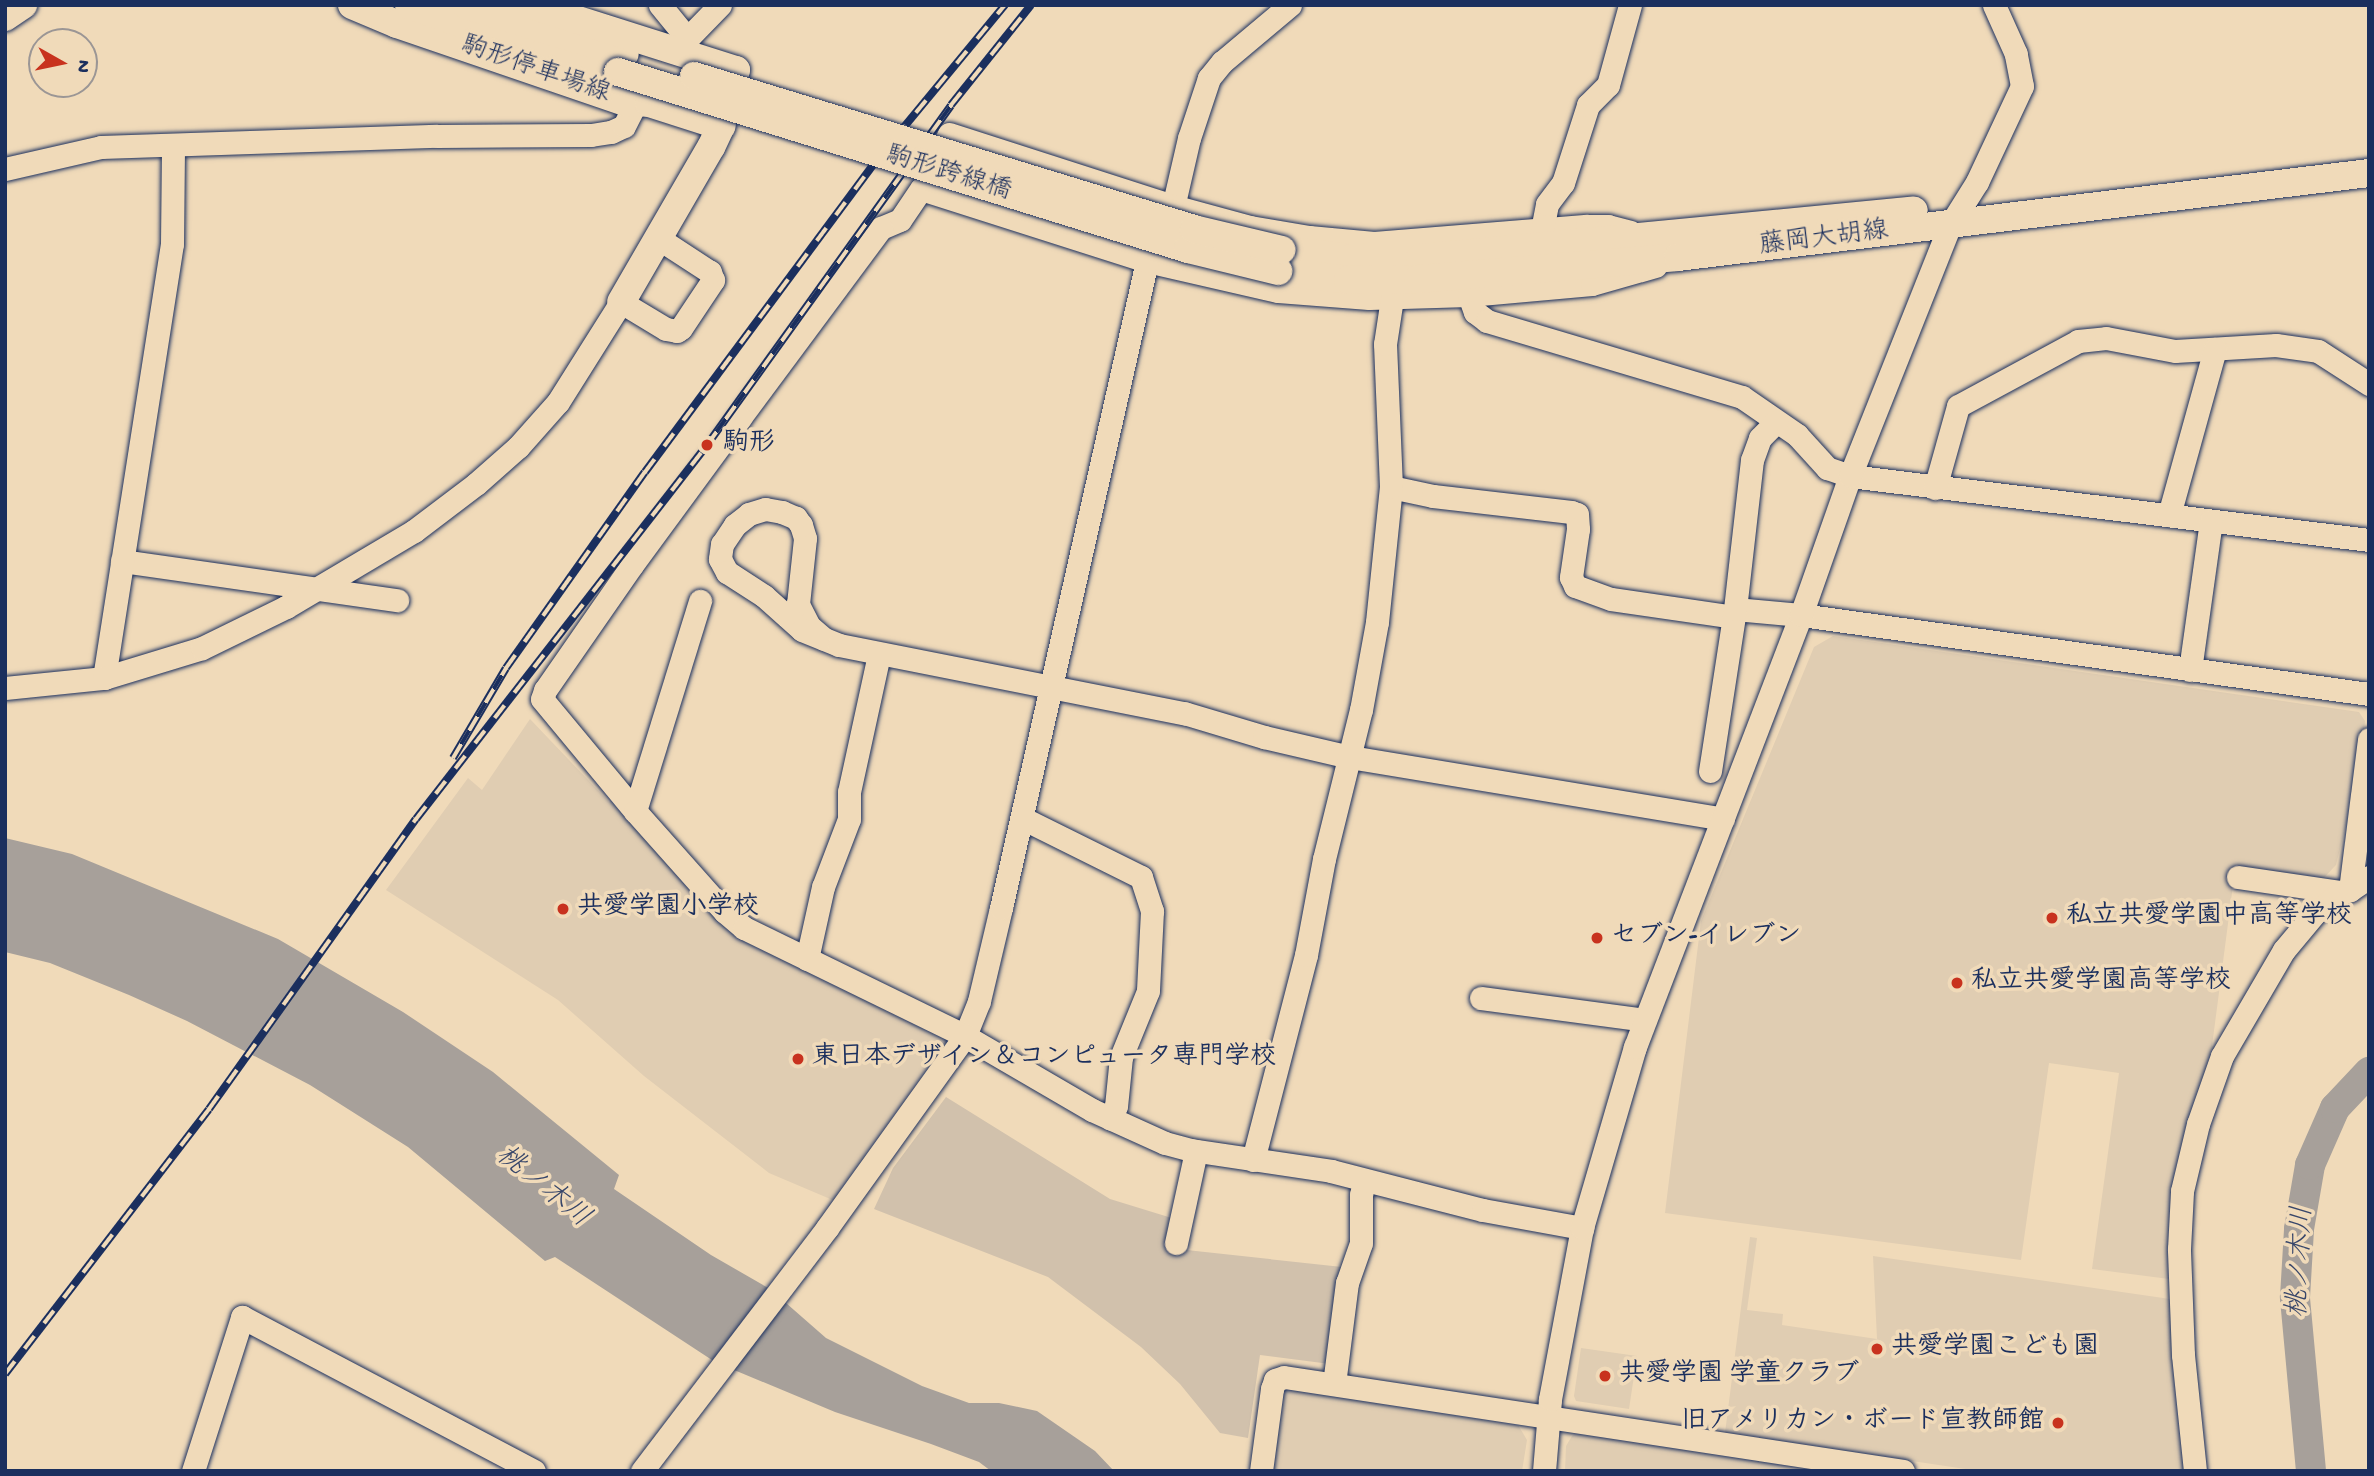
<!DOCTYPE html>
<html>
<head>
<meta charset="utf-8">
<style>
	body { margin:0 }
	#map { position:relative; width:2374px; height:1476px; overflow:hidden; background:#f0dab9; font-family:"Gochi Hand","Klee One",sans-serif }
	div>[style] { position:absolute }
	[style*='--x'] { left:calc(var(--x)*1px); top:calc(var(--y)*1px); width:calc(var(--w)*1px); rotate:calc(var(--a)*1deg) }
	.built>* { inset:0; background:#e0cdb2 }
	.green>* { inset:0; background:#d1c1ac }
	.water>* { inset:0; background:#a7a09a }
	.river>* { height:30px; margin:-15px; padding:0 15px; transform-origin:15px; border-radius:15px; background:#a7a09a }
	.roads { filter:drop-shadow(0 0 2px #1b2f5e) drop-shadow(0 0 2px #1b2f5e) }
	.minor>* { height:23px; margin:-11.5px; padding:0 11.5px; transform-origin:11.5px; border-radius:11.5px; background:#f0dab9 }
	.major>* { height:28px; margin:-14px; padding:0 14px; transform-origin:14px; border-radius:14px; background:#f0dab9 }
	.rail>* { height:8px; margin-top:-4px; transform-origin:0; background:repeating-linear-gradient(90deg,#f0dab9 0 16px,#1b2f5e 0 32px); box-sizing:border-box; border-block:2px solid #1b2f5e }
	.bridges { filter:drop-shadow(0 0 2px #1b2f5e) drop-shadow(0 0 2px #1b2f5e) }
	.major-bridge>* { height:28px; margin:-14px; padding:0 14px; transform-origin:14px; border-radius:14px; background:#f0dab9 }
	.dots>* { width:19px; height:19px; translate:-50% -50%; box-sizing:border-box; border:4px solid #f0dab9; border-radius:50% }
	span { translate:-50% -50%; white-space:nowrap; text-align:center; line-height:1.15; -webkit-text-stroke:7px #f0dab9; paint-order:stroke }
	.street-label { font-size:26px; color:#1b2f5e }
	.poi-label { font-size:26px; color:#1b2f5e; font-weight:700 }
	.left { translate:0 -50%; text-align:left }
	.right { translate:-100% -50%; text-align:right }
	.water-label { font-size:28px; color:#37466a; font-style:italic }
	.frame { position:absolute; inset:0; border:7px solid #1b2f5e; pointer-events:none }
	.north { position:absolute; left:28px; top:28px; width:70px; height:70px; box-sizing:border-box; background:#f0dab9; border:2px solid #9b9695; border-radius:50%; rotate:99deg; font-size:19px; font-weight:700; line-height:28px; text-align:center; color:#1b2f5e }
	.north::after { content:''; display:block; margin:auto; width:24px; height:32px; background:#c8321e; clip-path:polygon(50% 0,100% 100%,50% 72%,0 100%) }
</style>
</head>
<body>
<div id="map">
	<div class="built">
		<i style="clip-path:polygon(1833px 636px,2359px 712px,2365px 721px,2358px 777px,2336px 865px,2320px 882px,2235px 870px,2212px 1046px,2217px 1048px,2172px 1189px,2169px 1279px,2092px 1269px,2119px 1073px,2049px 1063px,2021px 1260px,1665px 1213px,1701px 921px,1814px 647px)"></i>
		<i style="clip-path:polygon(530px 719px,609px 802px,614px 797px,728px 927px,951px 1042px,835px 1201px,769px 1173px,644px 1076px,558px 1000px,386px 890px,468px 778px,482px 790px)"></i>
		<i style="clip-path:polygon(1750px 1237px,1757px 1238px,1747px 1310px,1783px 1314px,1782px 1325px,1877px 1339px,1873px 1256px,2170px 1299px,2186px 1471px,1979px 1471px,1725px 1433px)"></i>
		<i style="clip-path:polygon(1581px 1348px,1637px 1356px,1629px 1409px,1576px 1401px,1574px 1396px)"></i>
		<i style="clip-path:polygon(1281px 1388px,1518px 1425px,1527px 1440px,1522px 1471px,1264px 1471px)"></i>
		<i style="clip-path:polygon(1580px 1431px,1854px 1471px,1565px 1471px,1566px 1446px,1572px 1436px)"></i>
	</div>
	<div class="green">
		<i style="clip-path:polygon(946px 1097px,1110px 1199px,1175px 1219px,1168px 1248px,1342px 1267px,1330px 1364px,1260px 1355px,1248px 1438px,1220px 1433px,1180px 1384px,1141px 1347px,1048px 1277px,874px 1209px,893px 1168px)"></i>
	</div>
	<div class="water">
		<i style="clip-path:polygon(5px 838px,72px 854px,278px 939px,403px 1012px,493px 1072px,619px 1175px,614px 1189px,711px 1255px,770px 1289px,826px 1338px,922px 1386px,969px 1403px,999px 1403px,1037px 1411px,1095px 1451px,1114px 1471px,991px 1471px,979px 1462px,931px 1444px,835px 1412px,715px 1362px,555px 1257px,545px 1261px,408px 1147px,310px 1085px,187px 1021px,129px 995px,50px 963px,5px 952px)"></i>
	</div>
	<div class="river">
		<i style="--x:2311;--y:1471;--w:175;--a:-95.3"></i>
		<i style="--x:2295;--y:1297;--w:68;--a:-86.6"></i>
		<i style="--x:2299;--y:1229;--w:65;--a:-80.2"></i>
		<i style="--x:2310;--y:1165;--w:62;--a:-66.3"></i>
		<i style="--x:2335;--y:1108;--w:50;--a:-46.6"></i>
	</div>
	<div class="roads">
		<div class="minor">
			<i style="--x:660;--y:5;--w:43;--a:50.7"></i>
			<i style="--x:1290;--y:5;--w:89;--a:140"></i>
			<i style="--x:1222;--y:62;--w:21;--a:129"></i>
			<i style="--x:1209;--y:78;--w:63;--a:108.4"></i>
			<i style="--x:1189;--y:138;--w:80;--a:103"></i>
			<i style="--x:1171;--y:216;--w:51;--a:118.1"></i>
			<i style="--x:1147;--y:261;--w:134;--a:12.9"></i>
			<i style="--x:1278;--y:291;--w:91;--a:4.4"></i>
			<i style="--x:1369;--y:298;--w:100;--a:-1.7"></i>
			<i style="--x:1469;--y:295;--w:123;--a:-5.1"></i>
			<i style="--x:1592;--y:284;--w:66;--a:-15.9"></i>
			<i style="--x:681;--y:52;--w:9;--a:-77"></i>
			<i style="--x:683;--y:43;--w:53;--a:-45.8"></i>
			<i style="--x:932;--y:164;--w:34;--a:-60"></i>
			<i style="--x:949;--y:134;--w:235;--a:17.8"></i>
			<i style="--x:1173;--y:206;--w:80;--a:15.3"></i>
			<i style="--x:1250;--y:227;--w:60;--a:9.6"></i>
			<i style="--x:1309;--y:237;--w:65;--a:5.3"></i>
			<i style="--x:1374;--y:243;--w:214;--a:-4.6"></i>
			<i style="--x:1587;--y:226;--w:21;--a:0"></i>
			<i style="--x:1608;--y:226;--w:23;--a:15"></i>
			<i style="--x:5;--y:169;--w:98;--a:-12.9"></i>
			<i style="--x:101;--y:147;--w:336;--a:-1.9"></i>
			<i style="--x:437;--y:136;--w:154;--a:-0.4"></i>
			<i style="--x:591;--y:135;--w:20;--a:-9"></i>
			<i style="--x:611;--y:132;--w:14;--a:-25"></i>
			<i style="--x:624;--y:126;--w:25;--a:-63"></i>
			<i style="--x:1542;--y:230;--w:26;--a:-79"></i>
			<i style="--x:1547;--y:204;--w:26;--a:-53"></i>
			<i style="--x:1563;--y:183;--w:82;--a:-72.2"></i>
			<i style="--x:1588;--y:105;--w:28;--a:-45"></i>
			<i style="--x:1608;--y:85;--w:83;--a:-74.6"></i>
			<i style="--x:1469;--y:295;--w:18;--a:71"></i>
			<i style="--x:1475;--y:312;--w:15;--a:37"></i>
			<i style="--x:1487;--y:321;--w:266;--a:16.6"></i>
			<i style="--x:1742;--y:397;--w:67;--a:34.6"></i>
			<i style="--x:1797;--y:435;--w:45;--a:47.7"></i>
			<i style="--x:1827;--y:468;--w:24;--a:19"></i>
			<i style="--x:1850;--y:476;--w:523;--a:7.03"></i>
			<i style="--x:1391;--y:487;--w:43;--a:12.1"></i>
			<i style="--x:1433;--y:496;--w:139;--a:6.6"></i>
			<i style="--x:1571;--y:512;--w:6;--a:18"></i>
			<i style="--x:1577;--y:514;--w:15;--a:86"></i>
			<i style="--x:1578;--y:529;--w:49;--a:98.3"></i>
			<i style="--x:1571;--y:577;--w:10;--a:66"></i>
			<i style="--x:1575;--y:586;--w:38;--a:20"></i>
			<i style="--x:1611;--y:599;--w:124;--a:8.3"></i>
			<i style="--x:1935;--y:488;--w:85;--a:-74.3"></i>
			<i style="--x:1958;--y:406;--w:136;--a:-28.4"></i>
			<i style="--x:2078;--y:341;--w:28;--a:-6"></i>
			<i style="--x:2106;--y:338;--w:70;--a:10.7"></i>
			<i style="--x:2175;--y:351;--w:101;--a:-3.4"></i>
			<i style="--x:2276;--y:345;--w:42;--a:8.1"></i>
			<i style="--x:2318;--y:351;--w:61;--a:32.9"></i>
			<i style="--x:2169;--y:515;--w:172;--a:-74.5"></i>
			<i style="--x:122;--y:561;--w:278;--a:8.1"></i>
			<i style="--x:1735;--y:609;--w:66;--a:5.2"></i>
			<i style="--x:1801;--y:615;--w:573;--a:7.92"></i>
			<i style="--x:824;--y:639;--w:20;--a:-139"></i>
			<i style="--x:809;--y:626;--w:25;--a:-117"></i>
			<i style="--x:798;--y:604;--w:66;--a:-83.9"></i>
			<i style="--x:805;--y:538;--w:14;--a:-107"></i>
			<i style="--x:801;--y:525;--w:9;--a:-126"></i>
			<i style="--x:796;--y:518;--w:15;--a:-157"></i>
			<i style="--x:782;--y:512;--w:17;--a:-170"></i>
			<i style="--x:765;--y:509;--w:17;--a:163"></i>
			<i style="--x:749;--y:514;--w:18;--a:142"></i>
			<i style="--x:735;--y:525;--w:23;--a:124"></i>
			<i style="--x:722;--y:544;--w:15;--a:98"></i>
			<i style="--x:720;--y:559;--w:15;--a:62"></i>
			<i style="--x:727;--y:572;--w:44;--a:33"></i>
			<i style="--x:764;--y:596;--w:51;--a:41.8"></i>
			<i style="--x:802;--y:630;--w:40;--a:22"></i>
			<i style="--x:839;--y:645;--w:352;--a:11.2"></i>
			<i style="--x:1184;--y:713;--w:84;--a:16.7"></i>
			<i style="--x:1264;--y:737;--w:88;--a:13.1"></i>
			<i style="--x:1350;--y:757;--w:378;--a:9.4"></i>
			<i style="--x:2190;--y:670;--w:150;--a:-82"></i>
			<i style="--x:104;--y:678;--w:439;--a:-81.1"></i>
			<i style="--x:172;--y:244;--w:98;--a:-89.4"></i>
			<i style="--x:5;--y:688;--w:100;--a:-5.8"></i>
			<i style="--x:104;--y:678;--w:102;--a:-17"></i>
			<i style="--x:202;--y:648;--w:93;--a:-26"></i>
			<i style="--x:286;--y:607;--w:149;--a:-30.7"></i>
			<i style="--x:414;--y:531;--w:78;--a:-37.2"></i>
			<i style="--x:476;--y:484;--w:56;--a:-41.4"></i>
			<i style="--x:518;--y:447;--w:60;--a:-48.4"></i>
			<i style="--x:558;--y:402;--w:118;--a:-57.8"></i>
			<i style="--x:621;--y:302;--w:52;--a:31"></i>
			<i style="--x:666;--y:329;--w:11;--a:10"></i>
			<i style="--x:677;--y:331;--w:5;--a:-37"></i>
			<i style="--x:681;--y:328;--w:58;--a:-56.3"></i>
			<i style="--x:713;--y:280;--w:9;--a:-111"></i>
			<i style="--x:710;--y:272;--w:62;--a:-146.8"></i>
			<i style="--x:1710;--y:771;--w:164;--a:-81.2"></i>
			<i style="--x:1735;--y:609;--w:150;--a:-83.5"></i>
			<i style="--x:1752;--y:460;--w:23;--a:-70"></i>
			<i style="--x:1760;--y:438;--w:23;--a:-45"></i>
			<i style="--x:635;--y:811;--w:220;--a:-72.8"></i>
			<i style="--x:1022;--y:818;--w:133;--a:26.4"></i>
			<i style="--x:1141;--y:877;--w:36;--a:72"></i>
			<i style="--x:1152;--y:911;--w:80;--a:92.9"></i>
			<i style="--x:1148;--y:991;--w:71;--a:112.2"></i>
			<i style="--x:1121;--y:1057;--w:49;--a:95.8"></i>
			<i style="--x:1116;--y:1106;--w:14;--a:115"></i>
			<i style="--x:2238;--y:877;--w:103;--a:8.4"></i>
			<i style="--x:2350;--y:890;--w:152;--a:-82.8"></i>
			<i style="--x:807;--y:959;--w:74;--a:-77.5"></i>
			<i style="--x:823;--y:887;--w:73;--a:-69.1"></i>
			<i style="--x:849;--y:819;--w:27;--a:-90"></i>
			<i style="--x:849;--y:792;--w:141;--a:-77.7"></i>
			<i style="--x:1481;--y:998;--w:165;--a:7.6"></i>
			<i style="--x:1253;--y:1160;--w:212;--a:-75.5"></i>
			<i style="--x:1306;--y:955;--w:98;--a:-79.4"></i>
			<i style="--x:1324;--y:859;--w:154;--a:-76.1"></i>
			<i style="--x:1361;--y:710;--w:89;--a:-79.7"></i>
			<i style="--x:1377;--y:622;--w:136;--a:-84.1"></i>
			<i style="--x:1391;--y:487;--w:143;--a:-92.4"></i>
			<i style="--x:1385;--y:344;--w:47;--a:-81.3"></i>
			<i style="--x:1176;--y:1243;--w:94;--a:-77.7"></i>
			<i style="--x:1334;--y:1384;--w:102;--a:-82.7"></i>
			<i style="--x:1347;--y:1283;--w:42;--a:-70.7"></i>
			<i style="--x:1361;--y:1243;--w:48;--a:-90"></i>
			<i style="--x:1361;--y:1195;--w:14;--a:-78"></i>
			<i style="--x:193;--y:1471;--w:162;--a:-72.3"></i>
			<i style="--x:242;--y:1317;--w:330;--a:27.8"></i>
			<i style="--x:642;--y:1471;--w:305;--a:-52.7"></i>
			<i style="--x:827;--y:1228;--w:236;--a:-54.3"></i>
			<i style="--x:965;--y:1036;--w:38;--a:-68"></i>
			<i style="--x:979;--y:1001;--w:96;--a:-76.7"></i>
			<i style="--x:1001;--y:908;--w:663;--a:-77.28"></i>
			<i style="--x:1147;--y:261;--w:237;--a:-162.3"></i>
			<i style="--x:921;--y:189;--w:37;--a:124"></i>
			<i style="--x:900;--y:220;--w:21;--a:157"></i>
			<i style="--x:881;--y:228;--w:237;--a:126.6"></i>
			<i style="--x:740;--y:418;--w:182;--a:126.3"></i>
			<i style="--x:632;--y:565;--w:152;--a:124.8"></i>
			<i style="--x:545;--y:690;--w:9;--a:108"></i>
			<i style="--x:542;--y:699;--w:146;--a:50.3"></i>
			<i style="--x:635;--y:811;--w:135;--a:48.3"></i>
			<i style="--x:725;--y:912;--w:25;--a:40"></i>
			<i style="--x:744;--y:928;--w:246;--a:26"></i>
			<i style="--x:965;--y:1036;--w:147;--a:30.2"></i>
			<i style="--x:1092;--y:1110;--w:80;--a:24.3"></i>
			<i style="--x:1165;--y:1143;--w:27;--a:15"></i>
			<i style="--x:1191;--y:1150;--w:142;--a:8.5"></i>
			<i style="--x:1331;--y:1171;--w:157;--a:14.4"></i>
			<i style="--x:1483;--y:1210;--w:101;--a:10.3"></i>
			<i style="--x:1261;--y:1471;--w:83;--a:-82.4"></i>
			<i style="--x:1272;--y:1389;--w:9;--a:-72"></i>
			<i style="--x:1275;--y:1380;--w:9;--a:-18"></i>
			<i style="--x:1284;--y:1377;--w:626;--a:8.63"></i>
			<i style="--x:1544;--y:1471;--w:72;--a:-85.2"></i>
			<i style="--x:1550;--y:1399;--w:174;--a:-79.4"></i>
			<i style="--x:1582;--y:1228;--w:189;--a:-73.7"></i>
			<i style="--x:1635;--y:1047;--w:463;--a:-69"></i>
			<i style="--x:1801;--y:615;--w:147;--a:-70.6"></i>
			<i style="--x:1850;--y:476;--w:270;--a:-68.3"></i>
			<i style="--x:1950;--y:225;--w:51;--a:-57.9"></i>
			<i style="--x:1977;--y:182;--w:106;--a:-64.9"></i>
			<i style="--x:2022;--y:86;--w:33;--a:-101"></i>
			<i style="--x:2016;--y:54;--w:54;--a:-114.2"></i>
			<i style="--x:2195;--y:1471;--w:117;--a:-95.9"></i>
			<i style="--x:2183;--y:1355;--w:106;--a:-92.2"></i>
			<i style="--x:2179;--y:1249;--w:58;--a:-87"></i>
			<i style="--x:2182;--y:1191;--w:69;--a:-76.6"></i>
			<i style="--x:2198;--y:1124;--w:72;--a:-70.6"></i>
			<i style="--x:2222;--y:1056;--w:123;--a:-59.7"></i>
			<i style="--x:2284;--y:950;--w:48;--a:-50"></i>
			<i style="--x:2315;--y:913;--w:33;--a:-40"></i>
			<i style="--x:2340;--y:892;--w:10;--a:-11"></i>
			<i style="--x:2350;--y:890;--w:23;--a:-34"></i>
		</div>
		<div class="major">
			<i style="--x:352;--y:5;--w:49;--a:22.9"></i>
			<i style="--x:397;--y:24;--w:241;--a:18.9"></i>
			<i style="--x:625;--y:102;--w:24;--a:2"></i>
			<i style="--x:649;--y:103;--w:76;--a:17.7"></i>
			<i style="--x:409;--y:5;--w:142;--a:19.3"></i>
			<i style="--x:543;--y:52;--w:78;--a:14.9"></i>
			<i style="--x:466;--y:5;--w:166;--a:17.1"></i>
			<i style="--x:531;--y:5;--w:215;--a:17.6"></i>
			<i style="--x:736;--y:70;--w:58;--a:105"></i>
			<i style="--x:721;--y:126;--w:23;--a:115"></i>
			<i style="--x:711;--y:147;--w:179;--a:120.1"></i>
			<i style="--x:5;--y:17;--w:22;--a:-34"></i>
			<i style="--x:1282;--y:250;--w:69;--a:6.6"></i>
			<i style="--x:1351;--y:258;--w:69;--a:0"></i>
			<i style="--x:1420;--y:258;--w:496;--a:-5.5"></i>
			<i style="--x:1278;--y:271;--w:71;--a:7.3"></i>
			<i style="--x:1348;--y:280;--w:70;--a:-0.8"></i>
			<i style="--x:1418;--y:279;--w:261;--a:-4.8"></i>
			<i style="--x:1678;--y:257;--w:696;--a:-6.93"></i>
		</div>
	</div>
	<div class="rail">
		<i style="--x:453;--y:758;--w:104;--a:-59.5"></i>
		<i style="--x:506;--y:668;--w:240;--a:-54.7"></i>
		<i style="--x:645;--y:472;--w:386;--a:-53.4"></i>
		<i style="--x:875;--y:162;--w:204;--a:-50.4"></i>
		<i style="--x:5;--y:1374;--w:334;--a:-52.4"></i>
		<i style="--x:209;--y:1109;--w:356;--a:-54.5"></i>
		<i style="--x:416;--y:819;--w:474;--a:-52.1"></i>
		<i style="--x:707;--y:445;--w:418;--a:-54.3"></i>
		<i style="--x:951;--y:105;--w:128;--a:-51.3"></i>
	</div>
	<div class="bridges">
		<div class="major-bridge">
			<i style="--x:618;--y:72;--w:597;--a:17.25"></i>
			<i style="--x:1188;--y:249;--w:93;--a:13.7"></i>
			<i style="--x:694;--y:76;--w:523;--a:17.01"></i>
			<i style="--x:1194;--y:229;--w:90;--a:13.4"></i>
		</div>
	</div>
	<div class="dots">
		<i style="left:707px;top:445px;background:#c8321e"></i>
		<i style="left:563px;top:909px;background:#c8321e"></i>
		<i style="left:2052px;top:918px;background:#c8321e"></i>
		<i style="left:1597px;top:938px;background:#c8321e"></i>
		<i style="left:1957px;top:983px;background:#c8321e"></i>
		<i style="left:798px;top:1059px;background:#c8321e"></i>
		<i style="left:1877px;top:1349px;background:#c8321e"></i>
		<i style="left:1605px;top:1376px;background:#c8321e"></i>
		<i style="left:2058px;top:1423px;background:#c8321e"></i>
	</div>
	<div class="street-label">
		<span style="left:535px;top:71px;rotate:19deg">駒形停車場線</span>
		<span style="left:948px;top:175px;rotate:17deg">駒形跨線橋</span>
		<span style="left:1824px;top:240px;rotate:-7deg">藤岡大胡線</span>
	</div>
	<div class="poi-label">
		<span class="left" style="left:723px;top:445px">駒形</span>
		<span class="left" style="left:577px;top:909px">共愛学園小学校</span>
		<span class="left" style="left:2066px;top:918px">私立共愛学園中高等学校</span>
		<span class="left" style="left:1611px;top:938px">セブン-イレブン</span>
		<span class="left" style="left:1971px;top:983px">私立共愛学園高等学校</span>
		<span class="left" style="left:812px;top:1059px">東日本デザイン＆コンピュータ専門学校</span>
		<span class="left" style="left:1891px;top:1349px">共愛学園こども園</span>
		<span class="left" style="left:1619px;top:1376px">共愛学園 学童クラブ</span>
		<span class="right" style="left:2044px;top:1423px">旧アメリカン・ボード宣教師館</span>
	</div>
	<div class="water-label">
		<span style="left:542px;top:1188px;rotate:39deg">桃ノ木川</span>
		<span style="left:2302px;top:1262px;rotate:-87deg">桃ノ木川</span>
	</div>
	<div class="frame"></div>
	<div class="north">N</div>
</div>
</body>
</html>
